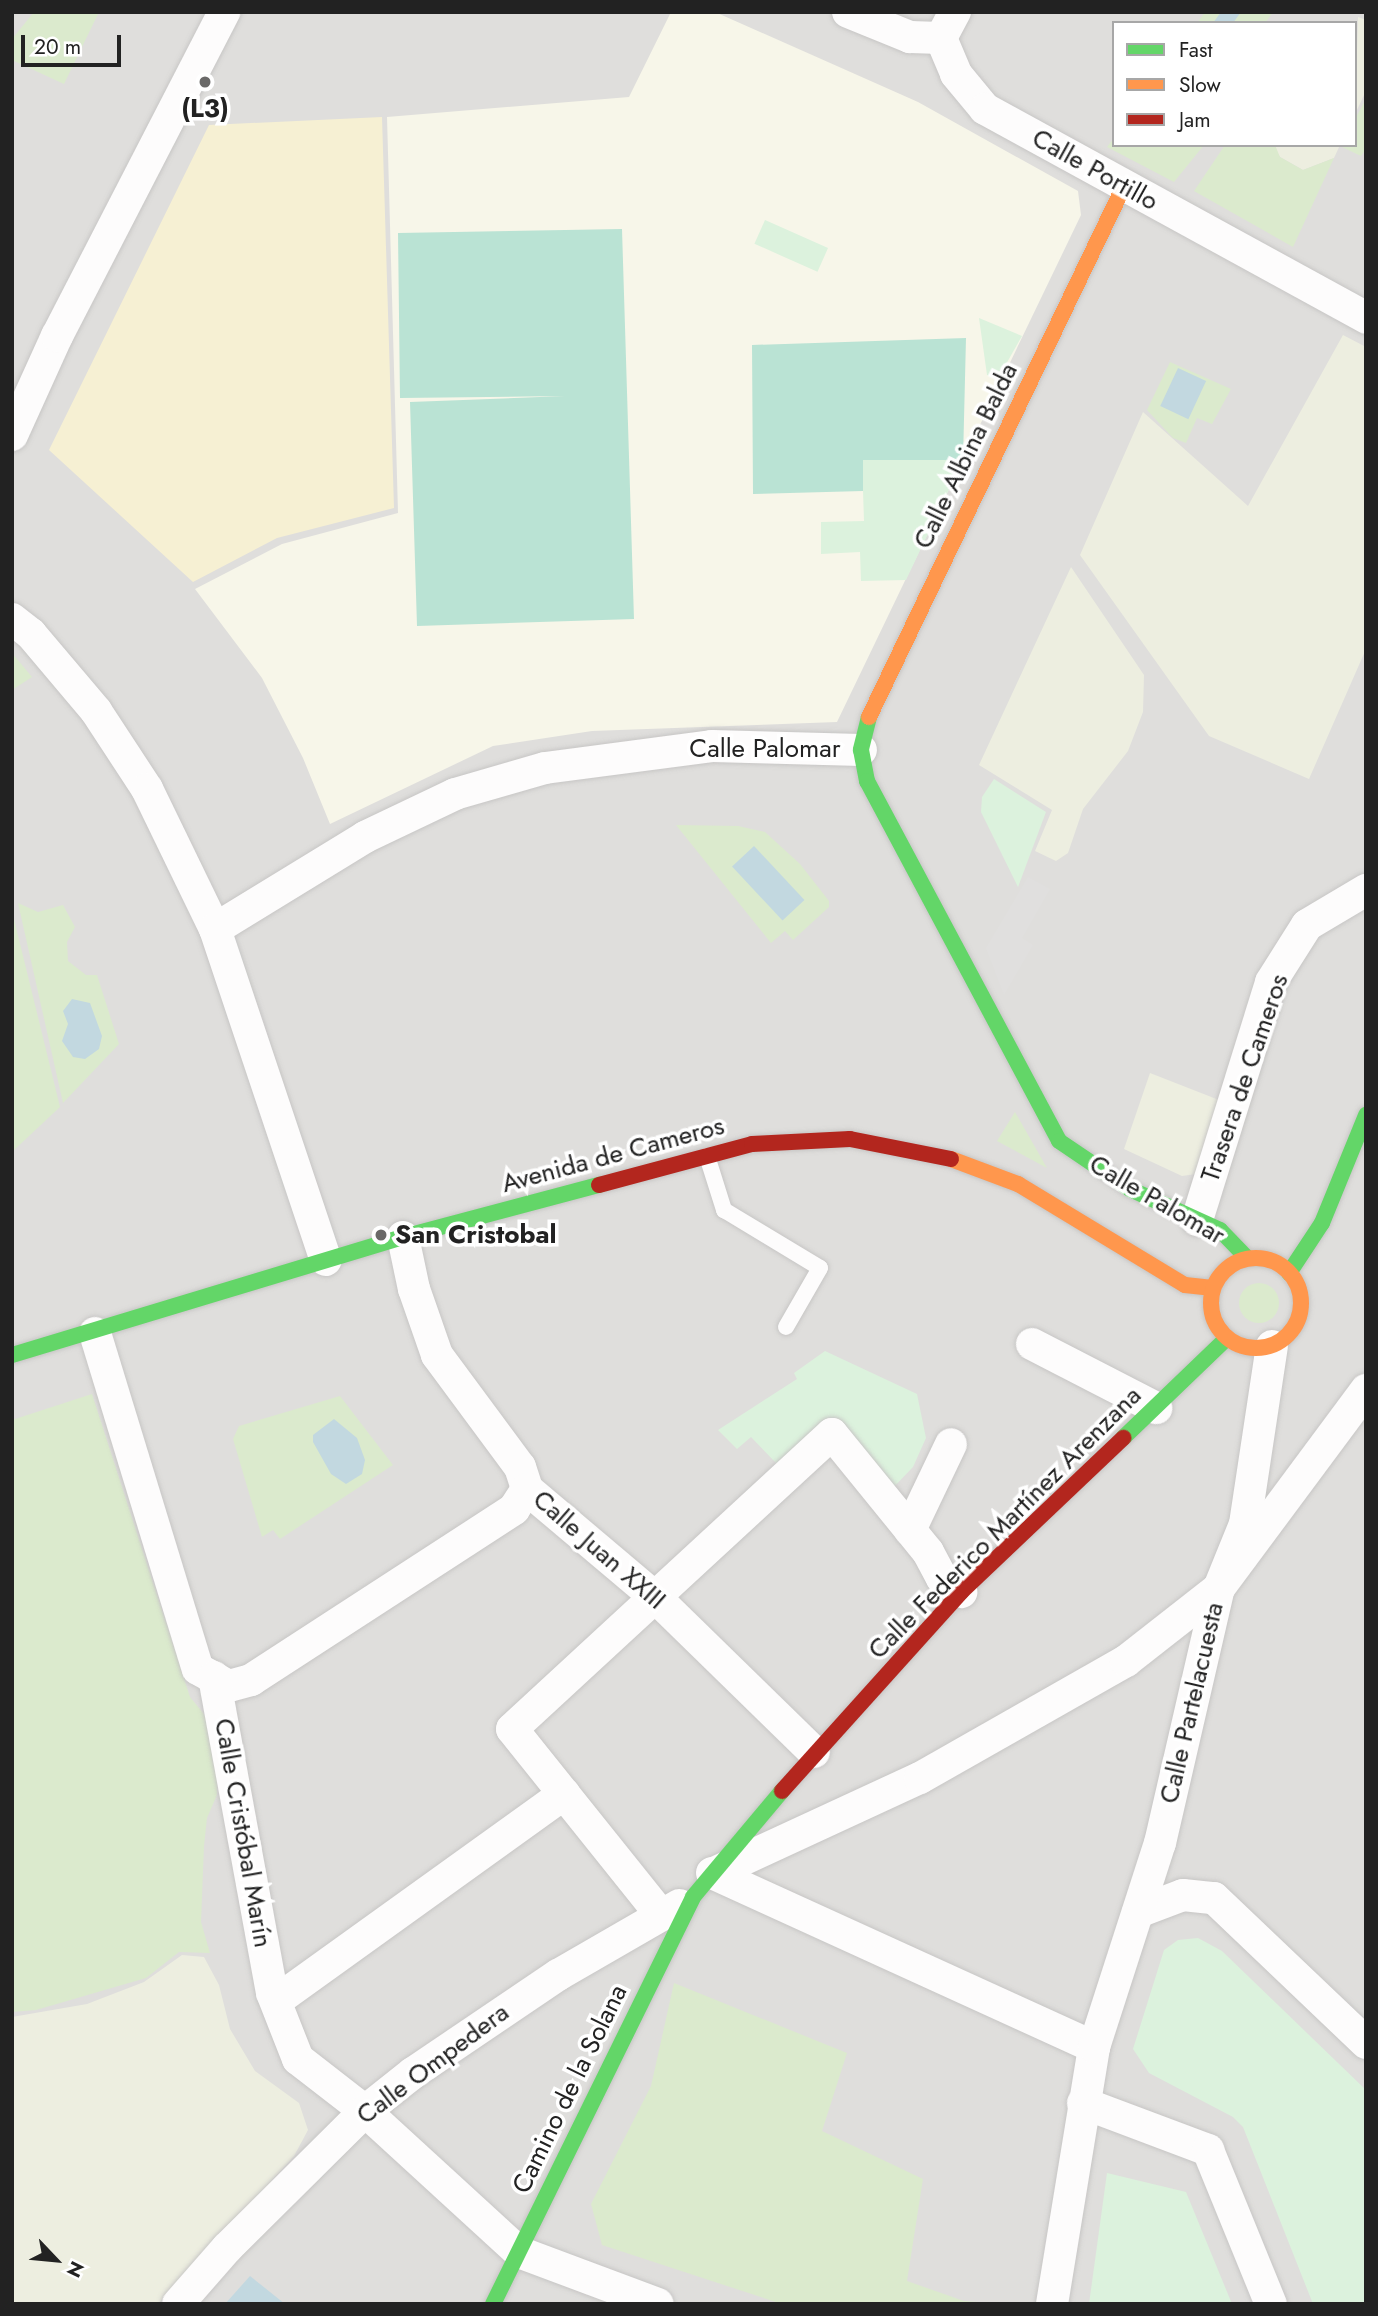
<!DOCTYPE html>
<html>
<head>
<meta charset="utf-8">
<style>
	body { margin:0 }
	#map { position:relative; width:1378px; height:2316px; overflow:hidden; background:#f0eeeb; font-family:Jost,sans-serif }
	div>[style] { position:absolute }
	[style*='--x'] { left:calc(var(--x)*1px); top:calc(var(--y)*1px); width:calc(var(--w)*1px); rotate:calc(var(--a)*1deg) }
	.residential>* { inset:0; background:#dfdedc }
	.education>* { inset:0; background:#f7f6e9 }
	.farmland>* { inset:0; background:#edeee0 }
	.grass>* { inset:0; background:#dbeacd }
	.round { border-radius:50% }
	.sand>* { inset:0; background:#f6f0d3 }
	.park>* { inset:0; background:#dcf2dd; transform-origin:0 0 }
	.pitch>* { inset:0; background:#bae3d4 }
	.parking>* { inset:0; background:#e0dfde }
	.water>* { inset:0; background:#c2d8e0; transform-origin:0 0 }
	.roads { filter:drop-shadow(0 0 2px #c7c6c5) drop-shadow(0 0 2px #c7c6c5) }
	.lane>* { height:16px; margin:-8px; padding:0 8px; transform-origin:8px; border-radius:8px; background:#fdfcfc }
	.street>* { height:32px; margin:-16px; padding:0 16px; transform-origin:16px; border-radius:16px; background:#fdfcfc }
	.fast>* { height:16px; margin:-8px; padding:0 8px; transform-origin:8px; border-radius:8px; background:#63d668 }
	.slow>* { height:16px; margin:-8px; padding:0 8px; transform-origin:8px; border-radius:8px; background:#ff974d }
	.slow>.ring { margin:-8px; padding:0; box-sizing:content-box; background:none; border:16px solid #ff974d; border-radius:50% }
	.jam>* { height:16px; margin:-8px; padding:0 8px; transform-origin:8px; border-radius:8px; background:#b3261e }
	.dots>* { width:19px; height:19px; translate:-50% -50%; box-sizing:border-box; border:4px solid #fff; border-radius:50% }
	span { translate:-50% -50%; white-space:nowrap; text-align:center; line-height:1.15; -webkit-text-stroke:7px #fff; paint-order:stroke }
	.poi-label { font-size:26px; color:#222; font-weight:700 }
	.left { translate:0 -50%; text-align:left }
	.street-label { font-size:26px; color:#222 }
	.frame { position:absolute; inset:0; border:14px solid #222; pointer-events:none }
	.legend { position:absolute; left:1112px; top:21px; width:245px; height:126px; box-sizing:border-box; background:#fff; border:2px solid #a7a7a7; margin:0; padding:9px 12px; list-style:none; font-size:21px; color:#222 }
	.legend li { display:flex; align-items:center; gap:14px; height:35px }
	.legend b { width:35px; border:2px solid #a7a7a7 }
	.north { position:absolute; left:21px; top:2225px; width:70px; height:70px; -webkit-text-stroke:5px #fff; paint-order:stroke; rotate:116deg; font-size:19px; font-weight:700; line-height:28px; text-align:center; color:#222 }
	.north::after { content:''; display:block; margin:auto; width:24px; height:32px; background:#222; clip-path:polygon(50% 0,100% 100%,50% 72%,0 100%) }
	.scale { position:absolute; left:21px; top:35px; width:100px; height:32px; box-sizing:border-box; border:4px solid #222; border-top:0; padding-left:9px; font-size:21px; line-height:24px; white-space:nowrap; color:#222; -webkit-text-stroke:5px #fff; paint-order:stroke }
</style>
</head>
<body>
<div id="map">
	<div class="residential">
		<i style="clip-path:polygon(evenodd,12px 12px,1366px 12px,1366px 2304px,12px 2304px,12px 12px,1114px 23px,1355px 23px,1355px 145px,1114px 145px,1114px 23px)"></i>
	</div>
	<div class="education">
		<i style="clip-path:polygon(671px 12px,715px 12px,918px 102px,1078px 191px,1081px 215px,837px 722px,592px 731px,493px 746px,330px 824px,303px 758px,262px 678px,195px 589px,282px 544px,398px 513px,387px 117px,629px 97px)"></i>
	</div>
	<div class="farmland">
		<i style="clip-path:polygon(1358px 17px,1366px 20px,1366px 91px,1355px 114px)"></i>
		<i style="clip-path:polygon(1340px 145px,1334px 158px,1303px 170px,1280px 157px,1273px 147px)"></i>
		<i style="clip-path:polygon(1343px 335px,1366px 347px,1366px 649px,1309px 779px,1209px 736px,1080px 555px,1143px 412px,1248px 506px)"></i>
		<i style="clip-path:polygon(1071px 567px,1144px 675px,1143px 712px,1128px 751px,1083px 809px,1068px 853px,1056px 861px,1035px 851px,1052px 810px,979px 765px)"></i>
		<i style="clip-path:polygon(1150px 1073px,1219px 1100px,1203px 1173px,1182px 1176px,1124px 1149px)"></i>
		<i style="clip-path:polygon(182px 1955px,204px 1957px,219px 1985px,230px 2029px,255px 2071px,299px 2103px,308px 2130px,294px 2156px,158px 2304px,12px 2304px,12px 2017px,87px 2004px,144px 1982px)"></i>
	</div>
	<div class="grass">
		<i style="clip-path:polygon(34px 12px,99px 12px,64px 84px,12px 60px,12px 39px)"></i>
		<i style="clip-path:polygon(1205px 12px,1273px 12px,1265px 23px,1197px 23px)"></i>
		<i style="clip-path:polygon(1366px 99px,1366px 149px,1361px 156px,1342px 147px,1355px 145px,1355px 119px)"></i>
		<i style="clip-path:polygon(1114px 138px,1114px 145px,1204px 145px,1174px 182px,1107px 147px)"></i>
		<i style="clip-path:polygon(1225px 145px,1275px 145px,1280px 157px,1303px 170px,1334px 158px,1293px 247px,1194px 191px)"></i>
		<i style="clip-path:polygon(1170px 362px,1231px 389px,1212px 424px,1197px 418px,1186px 443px,1173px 438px,1147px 410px)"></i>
		<i style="clip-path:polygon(12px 653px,32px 677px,12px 690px)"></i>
		<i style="clip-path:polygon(676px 825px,738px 826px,765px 832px,800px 864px,829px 901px,829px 907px,793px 940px,785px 931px,771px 943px)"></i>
		<i style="clip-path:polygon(18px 903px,38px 912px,63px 905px,75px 927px,67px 942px,68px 961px,86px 975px,97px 975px,119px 1044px,63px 1103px)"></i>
		<i style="clip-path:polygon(12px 911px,60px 1107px,12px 1152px)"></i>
		<i style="clip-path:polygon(1015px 1112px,1047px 1168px,997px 1141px)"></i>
		<i class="round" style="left:1239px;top:1283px;width:40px;height:40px"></i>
		<i style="clip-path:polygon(92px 1394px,190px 1697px,208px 1719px,218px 1756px,217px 1795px,207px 1818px,204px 1846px,201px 1922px,210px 1953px,179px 1952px,146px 1978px,36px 2010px,12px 2012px,12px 1420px)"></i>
		<i style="clip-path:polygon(340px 1396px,393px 1465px,280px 1539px,273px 1530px,262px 1537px,233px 1439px,239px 1426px)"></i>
		<i style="clip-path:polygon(674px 1983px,847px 2053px,822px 2131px,923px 2179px,907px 2281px,964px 2301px,1004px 2304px,782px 2304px,602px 2245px,591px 2204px,651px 2086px)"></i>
	</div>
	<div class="sand">
		<i style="clip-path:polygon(382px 117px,394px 508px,277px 538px,193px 582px,49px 450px,209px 125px)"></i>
	</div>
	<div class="park">
		<i style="left:765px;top:220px;width:69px;height:26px;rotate:24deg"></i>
		<i style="clip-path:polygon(979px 318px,1022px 336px,997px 380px,987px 375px)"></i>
		<i style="clip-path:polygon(862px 460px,963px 460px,906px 580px,861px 581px,860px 552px,821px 554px,821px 522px,864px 521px)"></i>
		<i style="clip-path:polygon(994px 779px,1046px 812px,1018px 887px,981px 812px,982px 797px)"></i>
		<i style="clip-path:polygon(825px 1351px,917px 1394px,926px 1438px,913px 1467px,889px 1492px,832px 1424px,777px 1464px,751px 1437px,737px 1449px,718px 1430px,797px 1379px,794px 1373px)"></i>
		<i style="clip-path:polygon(1198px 1938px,1222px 1951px,1366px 2090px,1366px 2304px,1313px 2304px,1243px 2127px,1233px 2117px,1149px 2073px,1133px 2049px,1164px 1950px,1178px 1940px)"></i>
		<i style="clip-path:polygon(1107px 2173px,1186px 2192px,1232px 2304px,1089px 2304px)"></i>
	</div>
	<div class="pitch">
		<i style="clip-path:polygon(622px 229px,634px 619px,417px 626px,410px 402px,565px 396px,400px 398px,398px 233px)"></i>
		<i style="clip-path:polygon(966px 338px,963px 460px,863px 460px,863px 491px,753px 494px,752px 345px)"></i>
	</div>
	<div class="parking">
		<i style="clip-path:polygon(1028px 877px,1050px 889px,1022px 938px,1033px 945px,1004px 995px,986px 948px)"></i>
	</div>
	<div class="water">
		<i style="clip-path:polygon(1221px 12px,1241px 12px,1233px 23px,1213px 23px)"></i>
		<i style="left:1178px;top:368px;width:31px;height:42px;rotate:25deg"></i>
		<i style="left:754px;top:846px;width:74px;height:30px;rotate:47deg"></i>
		<i style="clip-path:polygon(72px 999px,90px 1003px,102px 1036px,99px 1049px,85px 1059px,73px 1057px,62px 1041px,68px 1024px,63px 1011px)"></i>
		<i style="clip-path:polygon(334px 1419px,357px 1438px,365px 1460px,362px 1474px,346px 1484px,331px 1474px,313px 1442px,313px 1435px)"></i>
		<i style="clip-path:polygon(250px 2276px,285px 2304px,225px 2304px)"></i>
	</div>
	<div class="roads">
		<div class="lane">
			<i style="--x:707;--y:1156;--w:57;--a:72.5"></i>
			<i style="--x:724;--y:1210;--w:112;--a:31.1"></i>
			<i style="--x:820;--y:1268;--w:68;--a:120"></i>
		</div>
		<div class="street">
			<i style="--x:848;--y:12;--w:67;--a:22"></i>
			<i style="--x:910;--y:37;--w:31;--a:2"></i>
			<i style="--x:941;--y:38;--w:39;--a:67"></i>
			<i style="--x:956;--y:74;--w:45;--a:50.4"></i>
			<i style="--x:985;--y:109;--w:435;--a:28.7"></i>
			<i style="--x:941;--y:38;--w:30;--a:-62"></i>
			<i style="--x:12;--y:435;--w:109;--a:-65.6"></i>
			<i style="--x:57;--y:336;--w:365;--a:-62.7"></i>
			<i style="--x:12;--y:619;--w:24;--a:38"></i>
			<i style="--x:31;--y:634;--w:101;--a:49.8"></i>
			<i style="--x:96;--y:711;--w:93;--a:56.8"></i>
			<i style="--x:147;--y:789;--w:156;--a:64.1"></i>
			<i style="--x:215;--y:929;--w:349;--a:71.5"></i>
			<i style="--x:215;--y:929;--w:176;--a:-31.5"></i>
			<i style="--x:365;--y:837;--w:100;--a:-25.5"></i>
			<i style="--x:455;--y:794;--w:94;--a:-16.1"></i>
			<i style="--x:545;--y:768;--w:168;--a:-7.5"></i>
			<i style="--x:712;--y:746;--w:149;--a:1.5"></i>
			<i style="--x:1197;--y:1220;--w:249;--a:-72.7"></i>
			<i style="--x:1271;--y:982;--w:67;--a:-57.7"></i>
			<i style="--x:1307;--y:925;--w:69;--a:-30.7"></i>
			<i style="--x:403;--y:1237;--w:53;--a:78.1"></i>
			<i style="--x:414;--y:1289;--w:70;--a:70.8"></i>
			<i style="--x:437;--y:1355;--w:139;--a:53.5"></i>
			<i style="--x:520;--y:1467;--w:23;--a:72"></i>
			<i style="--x:527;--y:1489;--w:167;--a:40.2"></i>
			<i style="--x:655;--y:1597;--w:222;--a:44.3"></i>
			<i style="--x:95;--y:1333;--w:351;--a:73"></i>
			<i style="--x:198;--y:1669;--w:35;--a:29"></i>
			<i style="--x:229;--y:1686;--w:23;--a:-15"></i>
			<i style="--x:251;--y:1680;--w:314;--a:-33"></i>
			<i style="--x:514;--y:1509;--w:24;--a:-57"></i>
			<i style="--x:1032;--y:1344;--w:140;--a:27.3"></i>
			<i style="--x:910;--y:1530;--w:95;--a:-64.5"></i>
			<i style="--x:214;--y:1677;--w:321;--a:79.6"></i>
			<i style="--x:272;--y:1993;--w:71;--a:68.5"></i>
			<i style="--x:298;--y:2059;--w:85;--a:37.8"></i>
			<i style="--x:365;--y:2111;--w:209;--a:42.5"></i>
			<i style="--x:519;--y:2252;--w:148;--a:20.5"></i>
			<i style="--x:712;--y:1873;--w:420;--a:24.5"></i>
			<i style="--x:714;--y:1873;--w:227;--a:-24.8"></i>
			<i style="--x:920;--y:1778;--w:237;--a:-29.6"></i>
			<i style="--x:1126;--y:1661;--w:118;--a:-38.1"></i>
			<i style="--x:1219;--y:1588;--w:247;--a:-53.4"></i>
			<i style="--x:1138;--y:1912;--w:48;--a:-20.7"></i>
			<i style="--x:1183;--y:1895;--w:31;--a:6"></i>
			<i style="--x:1214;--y:1898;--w:210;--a:43.6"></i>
			<i style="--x:661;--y:1915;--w:238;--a:-128.7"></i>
			<i style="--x:512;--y:1729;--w:435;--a:-42.7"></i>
			<i style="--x:832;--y:1434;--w:152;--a:50.9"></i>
			<i style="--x:928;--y:1552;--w:30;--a:62"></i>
			<i style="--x:942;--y:1578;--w:24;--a:36"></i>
			<i style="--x:276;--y:2001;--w:355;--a:-35.7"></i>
			<i style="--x:1083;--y:2103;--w:134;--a:20.6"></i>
			<i style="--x:1208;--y:2150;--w:166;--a:67.8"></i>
			<i style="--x:178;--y:2304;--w:74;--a:-48.8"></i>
			<i style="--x:227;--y:2248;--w:194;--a:-44.8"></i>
			<i style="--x:365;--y:2111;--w:61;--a:-38.4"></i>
			<i style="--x:413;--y:2073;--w:175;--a:-34.1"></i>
			<i style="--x:558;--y:1975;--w:140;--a:-30"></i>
			<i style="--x:1052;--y:2304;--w:260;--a:-80.7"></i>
			<i style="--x:1094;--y:2047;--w:214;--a:-72.1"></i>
			<i style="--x:1160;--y:1843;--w:262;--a:-77"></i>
			<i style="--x:1219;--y:1588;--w:69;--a:-67.9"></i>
			<i style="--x:1245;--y:1524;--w:180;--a:-81.4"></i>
		</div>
		<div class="fast">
			<i style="--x:869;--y:717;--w:34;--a:104"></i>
			<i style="--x:861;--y:750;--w:32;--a:79"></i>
			<i style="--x:867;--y:781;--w:408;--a:61.9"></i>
			<i style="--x:1059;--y:1141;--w:86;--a:34.1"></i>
			<i style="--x:1130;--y:1189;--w:99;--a:24.5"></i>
			<i style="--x:1220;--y:1230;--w:39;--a:46"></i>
			<i style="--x:1289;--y:1273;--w:60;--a:-56.6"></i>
			<i style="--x:1322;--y:1223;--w:117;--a:-67.8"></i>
			<i style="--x:12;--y:1355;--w:408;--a:-16.8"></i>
			<i style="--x:403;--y:1237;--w:203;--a:-14.9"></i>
			<i style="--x:1123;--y:1438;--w:144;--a:-43.9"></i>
			<i style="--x:493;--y:2304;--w:453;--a:-63.8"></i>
			<i style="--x:693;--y:1897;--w:138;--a:-50"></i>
		</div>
		<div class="slow">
			<i style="--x:869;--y:717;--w:589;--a:-64.35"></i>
			<i style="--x:951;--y:1159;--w:72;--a:20.5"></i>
			<i style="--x:1018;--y:1184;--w:195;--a:31.2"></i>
			<i style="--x:1185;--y:1285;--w:28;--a:6"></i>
			<i class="ring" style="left:1211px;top:1258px;width:74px;height:74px"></i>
		</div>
		<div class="jam">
			<i style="--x:599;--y:1185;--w:158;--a:-15"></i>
			<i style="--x:752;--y:1144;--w:98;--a:-2.9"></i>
			<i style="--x:850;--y:1139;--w:103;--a:11.2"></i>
			<i style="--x:782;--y:1791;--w:268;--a:-48"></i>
			<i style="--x:961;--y:1592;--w:224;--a:-43.5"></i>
		</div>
	</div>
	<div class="dots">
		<i style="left:205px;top:82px;background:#6a6968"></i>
		<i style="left:381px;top:1235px;background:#6a6968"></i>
	</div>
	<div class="poi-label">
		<span style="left:205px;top:109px">(L3)</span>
		<span class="left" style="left:395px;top:1235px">San Cristobal</span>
	</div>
	<div class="street-label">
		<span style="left:1095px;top:170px;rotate:29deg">Calle Portillo</span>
		<span style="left:966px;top:456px;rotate:-64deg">Calle Albina Balda</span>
		<span style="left:765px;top:749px">Calle Palomar</span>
		<span style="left:1245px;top:1078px;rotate:-71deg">Trasera de Cameros</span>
		<span style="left:613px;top:1155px;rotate:-15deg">Avenida de Cameros</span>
		<span style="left:1157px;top:1200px;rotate:30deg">Calle Palomar</span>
		<span style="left:1005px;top:1523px;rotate:-45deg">Calle Federico Martínez Arenzana</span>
		<span style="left:599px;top:1550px;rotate:41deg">Calle Juan XXIII</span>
		<span style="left:1192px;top:1703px;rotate:-77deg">Calle Partelacuesta</span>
		<span style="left:243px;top:1833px;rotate:80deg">Calle Cristóbal Marín</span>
		<span style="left:433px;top:2064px;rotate:-37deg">Calle Ompedera</span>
		<span style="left:570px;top:2089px;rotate:-64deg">Camino de la Solana</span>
	</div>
	<div class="frame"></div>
	<ul class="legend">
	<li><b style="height:9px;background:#63d668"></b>Fast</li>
	<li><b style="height:9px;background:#ff974d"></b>Slow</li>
	<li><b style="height:9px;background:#b3261e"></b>Jam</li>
	</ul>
	<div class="north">N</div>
	<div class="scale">20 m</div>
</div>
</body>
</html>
